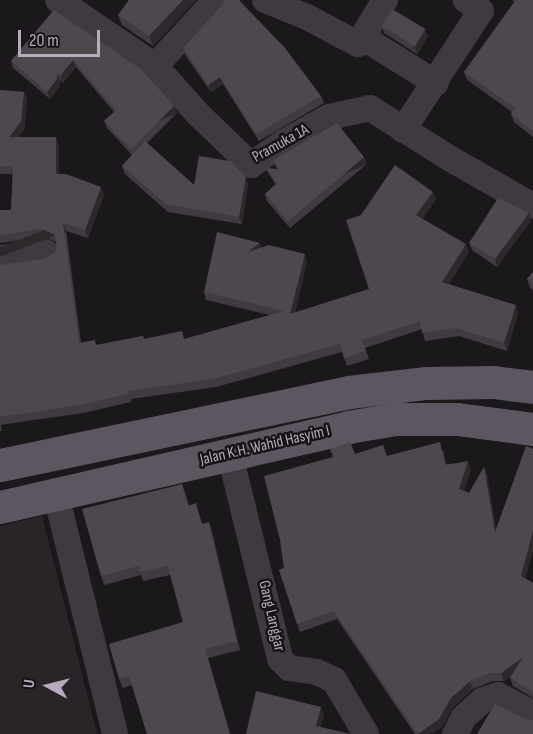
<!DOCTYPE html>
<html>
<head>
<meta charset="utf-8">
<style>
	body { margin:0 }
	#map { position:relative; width:533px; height:734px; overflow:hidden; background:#1b181b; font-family:"Sofia Sans Condensed",sans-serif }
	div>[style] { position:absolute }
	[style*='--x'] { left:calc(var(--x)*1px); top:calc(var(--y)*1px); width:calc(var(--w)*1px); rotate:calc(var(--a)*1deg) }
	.built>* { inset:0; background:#282428 }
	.minor>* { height:26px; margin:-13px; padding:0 13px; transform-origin:13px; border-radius:13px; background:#3f3940 }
	.primary>* { height:33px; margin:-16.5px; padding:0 16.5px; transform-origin:16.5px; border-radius:16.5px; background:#5d5560 }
	.wall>* { inset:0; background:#403b40 }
	.shaded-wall>* { inset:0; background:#2c282c; transform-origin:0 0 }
	.building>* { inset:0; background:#4d474e; transform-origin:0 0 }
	span { translate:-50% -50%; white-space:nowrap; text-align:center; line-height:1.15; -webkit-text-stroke:5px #161316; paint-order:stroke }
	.street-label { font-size:16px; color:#b6aabc }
	.north { position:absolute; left:18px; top:656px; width:60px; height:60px; -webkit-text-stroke:4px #161316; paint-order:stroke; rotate:277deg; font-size:16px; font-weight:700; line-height:24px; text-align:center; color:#b6aabc }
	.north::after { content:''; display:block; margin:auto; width:21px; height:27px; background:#b6aabc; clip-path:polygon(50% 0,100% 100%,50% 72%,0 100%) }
	.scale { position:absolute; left:18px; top:30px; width:82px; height:27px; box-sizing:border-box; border:3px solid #b6aabc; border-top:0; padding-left:8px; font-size:18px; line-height:21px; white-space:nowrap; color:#b6aabc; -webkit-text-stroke:4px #161316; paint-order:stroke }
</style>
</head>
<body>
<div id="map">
	<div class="built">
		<i style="clip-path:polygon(42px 516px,97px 734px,0 734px,0 526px)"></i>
	</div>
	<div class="minor">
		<i style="--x:58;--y:0;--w:117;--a:34.2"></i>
		<i style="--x:155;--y:66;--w:64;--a:48.1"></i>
		<i style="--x:198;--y:114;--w:74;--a:43.9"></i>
		<i style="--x:251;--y:165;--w:40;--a:-34.9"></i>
		<i style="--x:284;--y:142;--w:51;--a:-29.1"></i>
		<i style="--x:329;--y:117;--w:42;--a:-12.4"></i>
		<i style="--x:370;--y:108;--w:93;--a:32.3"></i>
		<i style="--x:449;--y:158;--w:97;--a:29.7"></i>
		<i style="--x:265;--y:0;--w:45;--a:22"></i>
		<i style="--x:307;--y:17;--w:58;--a:27.9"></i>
		<i style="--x:358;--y:44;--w:52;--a:-58.5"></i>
		<i style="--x:362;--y:37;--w:87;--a:31.9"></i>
		<i style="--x:155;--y:66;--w:90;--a:-47.3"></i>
		<i style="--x:403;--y:130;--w:142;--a:-56.8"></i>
		<i style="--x:481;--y:11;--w:19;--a:-144"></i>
		<i style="--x:0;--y:258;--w:46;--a:-7.4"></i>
		<i style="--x:230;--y:455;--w:210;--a:76.2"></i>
		<i style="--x:280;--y:659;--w:13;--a:45"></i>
		<i style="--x:289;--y:668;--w:28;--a:8"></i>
		<i style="--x:317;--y:672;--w:19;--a:25"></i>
		<i style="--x:334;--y:680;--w:63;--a:59.3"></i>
		<i style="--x:56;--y:495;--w:246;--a:76.1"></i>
		<i style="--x:455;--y:734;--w:19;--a:-62"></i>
		<i style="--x:464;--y:717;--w:25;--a:-42"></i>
		<i style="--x:483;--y:700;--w:16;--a:-18"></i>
		<i style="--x:498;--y:695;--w:40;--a:28"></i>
	</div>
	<div class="primary">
		<i style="--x:0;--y:465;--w:357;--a:-11.8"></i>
		<i style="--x:349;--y:392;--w:78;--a:-6.7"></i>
		<i style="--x:426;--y:383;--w:67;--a:-0.9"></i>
		<i style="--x:493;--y:382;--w:40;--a:7.1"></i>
		<i style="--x:0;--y:507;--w:357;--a:-12.9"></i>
		<i style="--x:348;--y:427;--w:48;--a:-9.7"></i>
		<i style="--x:395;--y:419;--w:62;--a:0"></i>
		<i style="--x:457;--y:419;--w:77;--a:7.5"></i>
	</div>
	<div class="wall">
		<i style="clip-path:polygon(129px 0,196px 0,153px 46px,122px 25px,118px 15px)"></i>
		<i style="clip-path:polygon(512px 0,533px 0,533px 137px,514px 122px,511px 114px,512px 112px,467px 80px,464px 72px,514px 2px)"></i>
		<i style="clip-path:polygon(54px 10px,174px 106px,177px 113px,147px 143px,194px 185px,248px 184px,242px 224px,168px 212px,125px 174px,122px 166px,132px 155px,107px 128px,104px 121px,114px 112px,76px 67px,63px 83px,60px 80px,60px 86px,50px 99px,13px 68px,11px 61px)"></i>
		<i style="clip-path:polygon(382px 26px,428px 36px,417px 54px,384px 33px)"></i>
		<i style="clip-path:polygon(183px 48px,321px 96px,324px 103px,259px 141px,223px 84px,211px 92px,185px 55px)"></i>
		<i style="clip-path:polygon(0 90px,24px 92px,27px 100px,24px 130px,18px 137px,59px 144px,59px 174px,104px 195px,88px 238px,66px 231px,81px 343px,97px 345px,143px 336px,144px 339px,185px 339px,270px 315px,206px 300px,204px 292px,261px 248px,307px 262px,295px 313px,369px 289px,436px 200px,422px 218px,469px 252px,449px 284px,518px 313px,507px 351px,459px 336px,425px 341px,422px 329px,365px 348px,369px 359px,347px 366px,342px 352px,216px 387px,131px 399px,131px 402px,83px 413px,20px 422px,1px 425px,2px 431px,0 431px,0 265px,45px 259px,57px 250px,56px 242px,45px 237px,0 243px,0 210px,11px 210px,13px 174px,0 174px)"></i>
		<i style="clip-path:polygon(364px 157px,367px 164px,290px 228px,267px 201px,265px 194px,276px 185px,269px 174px,266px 168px,277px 169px,273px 160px)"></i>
		<i style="clip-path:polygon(529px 213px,531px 221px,497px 267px,472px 250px,469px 243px)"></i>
		<i style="clip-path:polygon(533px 272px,533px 290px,530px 288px,527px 279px)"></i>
		<i style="clip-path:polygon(443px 450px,446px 464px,471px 469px,464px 491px,469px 493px,484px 467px,487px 475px,496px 529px,533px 550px,525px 579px,533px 583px,533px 698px,513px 686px,510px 678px,512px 675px,504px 681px,493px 681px,473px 689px,454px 706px,442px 727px,432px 734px,415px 734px,337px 619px,300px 632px,279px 570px,284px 568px,387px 456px)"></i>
		<i style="clip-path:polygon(182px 484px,189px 505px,202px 523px,212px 531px,240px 650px,208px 658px,230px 734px,147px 734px,132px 685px,123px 688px,119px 679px,183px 622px,170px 575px,143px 581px,141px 575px,104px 585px,101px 576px)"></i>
	</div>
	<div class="shaded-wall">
		<i style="clip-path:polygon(183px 0,196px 0,153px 46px,149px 36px)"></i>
		<i style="clip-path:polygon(425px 29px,428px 36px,417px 54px,414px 46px)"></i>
		<i style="clip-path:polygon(73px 60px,76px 67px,63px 83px,60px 76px)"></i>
		<i style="clip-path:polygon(57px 73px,60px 80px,60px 86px,50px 99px,47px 92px)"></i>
		<i style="clip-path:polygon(220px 77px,223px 84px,211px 92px,208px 85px)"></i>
		<i style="clip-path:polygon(24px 92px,27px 100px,24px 130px,12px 144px,9px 137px)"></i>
		<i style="left:174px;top:106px;width:8px;height:61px;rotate:67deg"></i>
		<i style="clip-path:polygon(56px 137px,59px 144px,59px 182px,56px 174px)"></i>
		<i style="left:364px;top:157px;width:8px;height:99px;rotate:67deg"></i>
		<i style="clip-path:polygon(246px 177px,248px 184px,242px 224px,239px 217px)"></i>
		<i style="clip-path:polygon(101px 187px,104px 195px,88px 238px,85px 230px)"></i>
		<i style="clip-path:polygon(433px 192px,436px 200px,419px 223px,416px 215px)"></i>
		<i style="clip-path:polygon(529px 213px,531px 221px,497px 267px,495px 259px)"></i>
		<i style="left:63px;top:223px;width:9px;height:121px;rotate:69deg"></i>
		<i style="clip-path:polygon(260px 243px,263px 251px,248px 252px)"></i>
		<i style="clip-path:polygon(466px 244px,469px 252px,445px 290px,442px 282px)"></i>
		<i style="clip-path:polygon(305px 254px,307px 262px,293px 322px,290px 314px)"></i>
		<i style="clip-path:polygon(516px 305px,518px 313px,507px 351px,504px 343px)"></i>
		<i style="clip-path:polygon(468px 461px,471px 469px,462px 497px,459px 489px)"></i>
		<i style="clip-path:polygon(484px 467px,487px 475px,498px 540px,495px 532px)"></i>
		<i style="clip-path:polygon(209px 522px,212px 531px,240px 650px,237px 641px)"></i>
		<i style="clip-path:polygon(533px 531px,533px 550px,524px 584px,521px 576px)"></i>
		<i style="clip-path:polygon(523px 657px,526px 665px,504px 681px,501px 673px)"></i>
		<i style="clip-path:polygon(470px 681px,473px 689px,454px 706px,442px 727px,432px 734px,418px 734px,451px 698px)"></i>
		<i style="clip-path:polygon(321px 707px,324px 714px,319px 733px,316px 726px)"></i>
	</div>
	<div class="building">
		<i style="clip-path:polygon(129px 0,183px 0,149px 36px,118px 15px)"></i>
		<i style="clip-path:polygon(225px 0,239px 0,285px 48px,321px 96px,256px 134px,220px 77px,208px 85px,183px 48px,224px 3px)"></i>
		<i style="clip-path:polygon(516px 0,533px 0,533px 131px,511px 114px,515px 108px,464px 72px)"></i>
		<i style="left:392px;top:9px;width:39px;height:20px;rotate:31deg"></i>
		<i style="clip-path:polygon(54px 10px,142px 70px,174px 106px,131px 149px,104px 121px,116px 110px,73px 60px,60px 76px,57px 73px,57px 79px,47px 92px,11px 61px)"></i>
		<i style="clip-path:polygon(0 90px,24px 92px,21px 122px,9px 137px,56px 137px,56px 174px,66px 174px,101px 187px,85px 230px,63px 223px,79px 343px,95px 340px,96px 345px,143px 336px,144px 339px,182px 331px,184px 339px,284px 311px,204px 292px,217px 232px,260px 243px,248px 252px,269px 245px,305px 254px,290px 314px,369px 289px,346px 220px,361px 215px,395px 165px,433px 192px,416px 215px,466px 244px,442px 282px,516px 305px,504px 343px,456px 328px,422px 333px,420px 321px,362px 340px,366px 351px,344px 358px,340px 344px,213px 379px,128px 391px,128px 394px,80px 405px,0 417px,0 265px,45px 259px,57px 250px,55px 235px,42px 229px,0 235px,0 210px,11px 210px,13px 166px,0 166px)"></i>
		<i style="clip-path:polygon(337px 123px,364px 157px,288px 221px,265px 194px,277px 183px,266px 168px,279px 170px,273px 160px)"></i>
		<i style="clip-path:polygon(145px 141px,194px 185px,199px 156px,230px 161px,246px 177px,239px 217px,166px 204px,122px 166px)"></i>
		<i style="clip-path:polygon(498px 198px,529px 213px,495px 259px,469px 243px)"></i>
		<i style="clip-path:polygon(533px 272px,533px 283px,527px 279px)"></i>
		<i style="clip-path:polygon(350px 442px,355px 454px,383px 445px,387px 456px,440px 442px,445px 465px,468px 461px,459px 489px,469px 493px,484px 467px,495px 532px,526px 446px,533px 449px,533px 531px,521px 576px,533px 583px,533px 692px,510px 678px,523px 657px,501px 673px,490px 673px,470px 681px,451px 698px,439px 719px,418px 734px,334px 611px,297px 624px,279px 570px,284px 568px,280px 540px,264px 476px,333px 457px,330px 449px)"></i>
		<i style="clip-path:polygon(182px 484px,188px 506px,196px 503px,202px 524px,209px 522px,237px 641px,205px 649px,230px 734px,147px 734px,129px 676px,119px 679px,109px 644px,183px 622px,168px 566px,140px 572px,139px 566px,101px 576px,82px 509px)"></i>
		<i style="clip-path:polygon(256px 691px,321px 707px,316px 726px,351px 734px,246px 734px)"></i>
		<i style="clip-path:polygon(495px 704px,530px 721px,533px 719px,533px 734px,477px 734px)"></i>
	</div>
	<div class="street-label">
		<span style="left:281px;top:144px;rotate:-29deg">Pramuka 1A</span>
		<span style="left:265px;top:446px;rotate:-13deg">Jalan K.H. Wahid Hasyim I</span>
		<span style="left:271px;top:616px;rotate:77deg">Gang Langgar</span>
	</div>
	<div class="north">U</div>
	<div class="scale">20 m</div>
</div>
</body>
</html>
